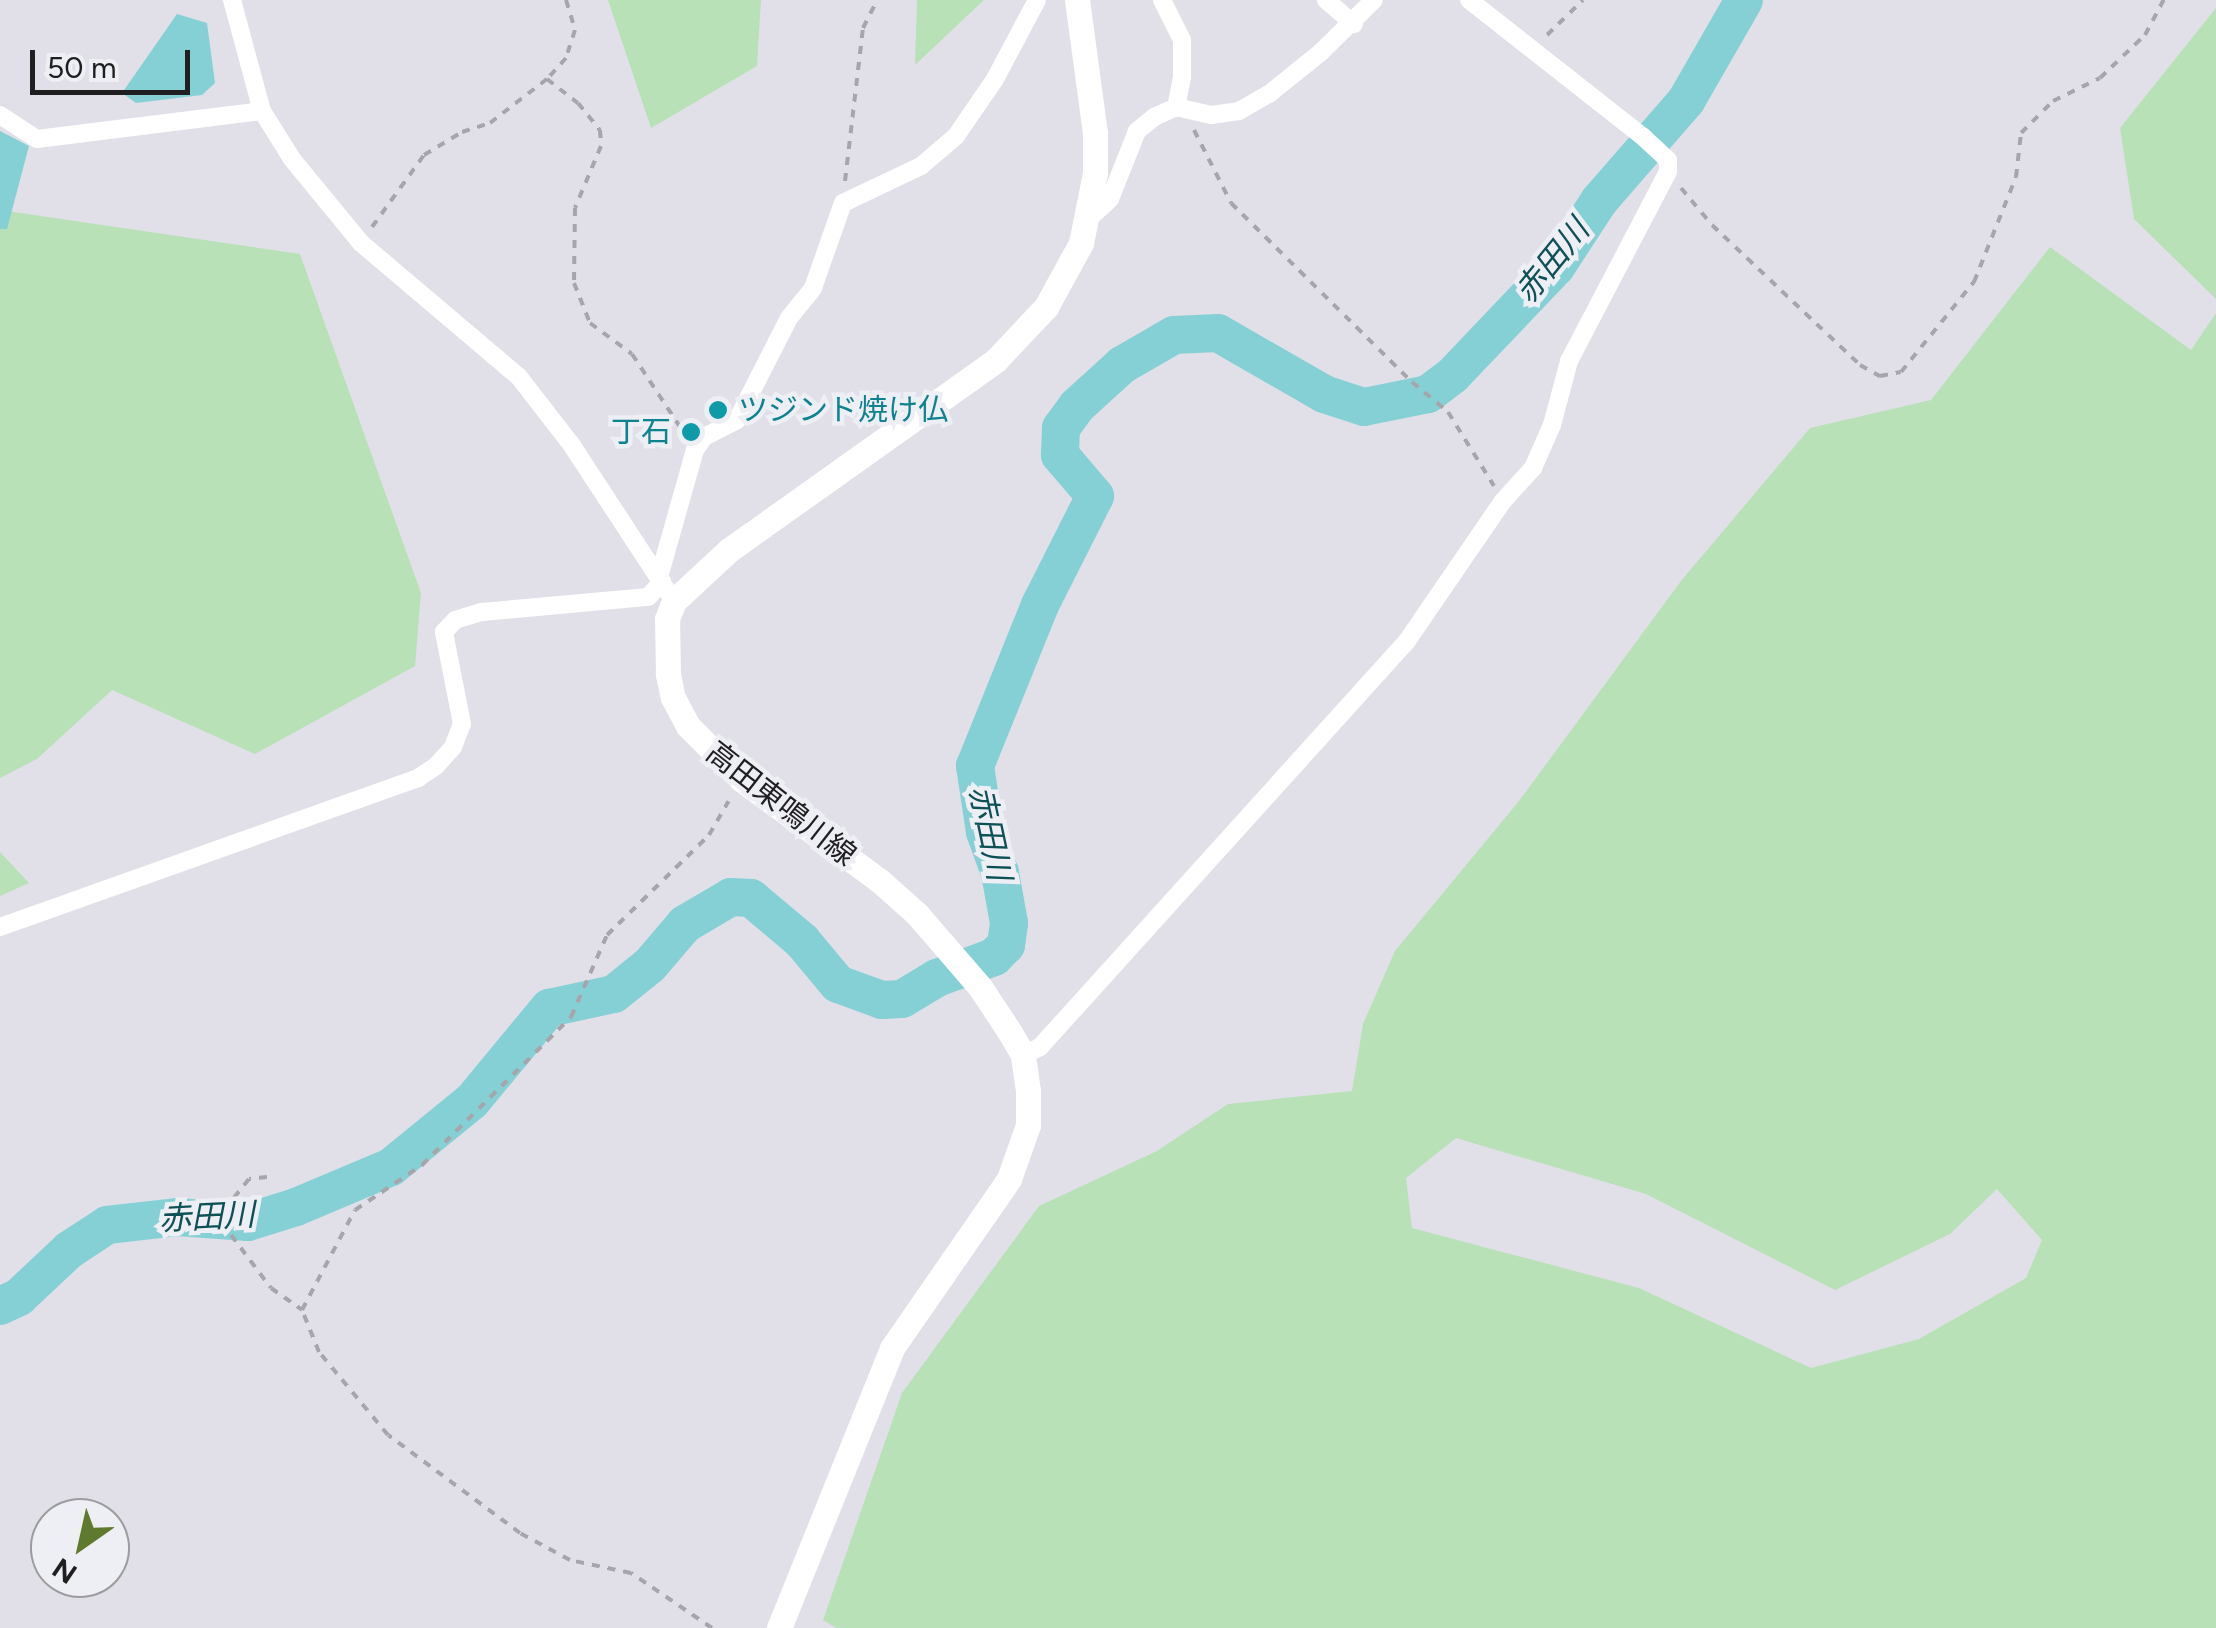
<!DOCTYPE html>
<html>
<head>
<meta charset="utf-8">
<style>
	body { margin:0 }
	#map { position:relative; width:2216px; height:1628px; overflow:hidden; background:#e1e0e8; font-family:Figtree,"Noto Sans JP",sans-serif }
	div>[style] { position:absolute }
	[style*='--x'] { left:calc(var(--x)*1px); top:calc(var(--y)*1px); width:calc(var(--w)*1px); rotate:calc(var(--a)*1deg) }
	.green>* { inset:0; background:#b8e1b7 }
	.water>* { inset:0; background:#84d0d5 }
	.river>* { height:38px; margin:-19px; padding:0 19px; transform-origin:19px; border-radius:19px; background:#84d0d5 }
	.path>* { height:4px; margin-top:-2px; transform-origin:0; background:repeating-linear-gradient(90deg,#a6a5ac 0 8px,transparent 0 16px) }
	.minor>* { height:18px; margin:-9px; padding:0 9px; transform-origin:9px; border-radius:9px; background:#fff }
	.secondary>* { height:25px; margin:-12.5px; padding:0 12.5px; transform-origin:12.5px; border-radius:12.5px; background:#fff }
	.dots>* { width:28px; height:28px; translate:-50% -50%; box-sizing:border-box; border:5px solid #eeeef5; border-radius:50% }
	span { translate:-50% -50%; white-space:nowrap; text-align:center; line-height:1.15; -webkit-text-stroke:9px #eeeef5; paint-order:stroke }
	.culture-label { font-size:30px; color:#0d838f }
	.left { translate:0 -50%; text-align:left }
	.right { translate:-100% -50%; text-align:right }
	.street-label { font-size:30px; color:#1f1f21 }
	.water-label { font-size:32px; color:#0c5155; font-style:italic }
	.north { position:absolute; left:30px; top:1498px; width:100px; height:100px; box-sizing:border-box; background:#eeeef5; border:2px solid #9b9ba0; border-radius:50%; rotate:214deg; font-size:28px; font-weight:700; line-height:40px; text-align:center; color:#1f1f21 }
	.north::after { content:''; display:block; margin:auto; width:35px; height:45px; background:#607a2d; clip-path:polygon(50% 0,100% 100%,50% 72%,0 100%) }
	.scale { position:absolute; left:30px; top:50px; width:160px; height:45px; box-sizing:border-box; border:5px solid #1f1f21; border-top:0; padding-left:12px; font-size:30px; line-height:35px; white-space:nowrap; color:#1f1f21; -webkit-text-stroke:8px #eeeef5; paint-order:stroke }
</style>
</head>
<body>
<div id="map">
	<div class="green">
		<i style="clip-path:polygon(608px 0,761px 0,757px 66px,651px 128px)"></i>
		<i style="clip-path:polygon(917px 0,984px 0,915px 65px)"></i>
		<i style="clip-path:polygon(2216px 8px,2216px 299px,2134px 219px,2120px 128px)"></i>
		<i style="clip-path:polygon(0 210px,300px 254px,421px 593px,415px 666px,255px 754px,112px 690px,37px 759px,0 778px)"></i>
		<i style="clip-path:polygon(evenodd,2050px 247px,2191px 350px,2216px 313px,2216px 1628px,836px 1628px,823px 1620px,902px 1393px,1039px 1206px,1157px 1151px,1228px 1104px,1352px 1091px,1363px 1024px,1395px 951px,1519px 801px,1681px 581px,1810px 428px,1931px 400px,2050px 247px,1456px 1138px,1646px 1194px,1835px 1290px,1950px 1234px,1997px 1189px,2042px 1240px,2026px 1278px,1919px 1339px,1811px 1368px,1639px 1288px,1412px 1228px,1406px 1178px,1456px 1138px)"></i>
		<i style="clip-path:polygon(0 852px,29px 883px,0 896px)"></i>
	</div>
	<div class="water">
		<i style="clip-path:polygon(177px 14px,207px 23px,215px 83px,202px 95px,136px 103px,122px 93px)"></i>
		<i style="clip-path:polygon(0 131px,29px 146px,7px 229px,0 229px)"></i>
	</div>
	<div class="river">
		<i style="--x:0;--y:1306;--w:21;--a:-25"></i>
		<i style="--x:19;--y:1297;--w:69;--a:-43.2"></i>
		<i style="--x:69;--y:1250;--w:45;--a:-33.3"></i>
		<i style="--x:107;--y:1225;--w:70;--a:-6.5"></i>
		<i style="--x:177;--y:1217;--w:71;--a:4"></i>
		<i style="--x:248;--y:1222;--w:50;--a:-17.4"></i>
		<i style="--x:296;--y:1207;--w:103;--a:-22.8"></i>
		<i style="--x:391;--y:1167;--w:104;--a:-39.2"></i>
		<i style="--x:472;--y:1101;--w:121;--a:-50.4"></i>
		<i style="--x:549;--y:1008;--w:66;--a:-12.2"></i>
		<i style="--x:614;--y:994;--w:46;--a:-38.9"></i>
		<i style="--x:650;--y:965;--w:54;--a:-49.5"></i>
		<i style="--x:685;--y:924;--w:53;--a:-30.4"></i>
		<i style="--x:731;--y:897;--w:20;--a:3"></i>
		<i style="--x:751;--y:898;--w:67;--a:40.1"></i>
		<i style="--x:802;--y:941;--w:56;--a:50.1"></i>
		<i style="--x:838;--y:984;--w:47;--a:20"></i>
		<i style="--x:882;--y:1000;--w:20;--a:-3"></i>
		<i style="--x:902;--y:999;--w:41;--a:-31"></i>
		<i style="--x:937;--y:978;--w:61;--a:-20.2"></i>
		<i style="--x:994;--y:957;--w:17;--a:-45"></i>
		<i style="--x:1006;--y:945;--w:22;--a:-82"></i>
		<i style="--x:1009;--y:923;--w:51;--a:-100.2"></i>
		<i style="--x:1000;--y:873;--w:44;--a:-110.1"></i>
		<i style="--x:985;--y:832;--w:67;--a:-98.6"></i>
		<i style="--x:975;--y:766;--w:174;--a:-68"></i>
		<i style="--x:1040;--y:605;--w:122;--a:-63.2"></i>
		<i style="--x:1095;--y:496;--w:54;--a:-130.5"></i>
		<i style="--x:1060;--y:455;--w:27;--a:-88"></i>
		<i style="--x:1061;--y:428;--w:27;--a:-54"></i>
		<i style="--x:1077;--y:406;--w:61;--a:-42.3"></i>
		<i style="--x:1122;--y:365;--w:60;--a:-30"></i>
		<i style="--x:1174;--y:335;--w:44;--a:-2.6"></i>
		<i style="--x:1218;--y:333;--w:122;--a:29.9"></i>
		<i style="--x:1324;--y:394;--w:42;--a:18"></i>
		<i style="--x:1364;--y:407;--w:65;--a:-11.5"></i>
		<i style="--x:1428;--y:394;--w:31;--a:-37"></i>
		<i style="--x:1453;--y:375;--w:149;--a:-46.4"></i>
		<i style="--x:1556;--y:267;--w:79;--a:-56.9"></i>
		<i style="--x:1599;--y:201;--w:133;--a:-49"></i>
		<i style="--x:1686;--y:101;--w:116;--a:-60.1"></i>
	</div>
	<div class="path">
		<i style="--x:566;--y:0;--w:31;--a:73"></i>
		<i style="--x:575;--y:30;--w:29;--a:108"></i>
		<i style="--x:566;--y:58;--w:28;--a:132"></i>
		<i style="--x:547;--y:79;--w:39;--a:38"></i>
		<i style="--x:578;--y:103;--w:35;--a:51"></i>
		<i style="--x:600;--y:130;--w:16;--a:86"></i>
		<i style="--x:601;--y:146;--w:67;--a:112.8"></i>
		<i style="--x:575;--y:208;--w:75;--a:90.8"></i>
		<i style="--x:574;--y:283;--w:43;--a:68.2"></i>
		<i style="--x:590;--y:323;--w:52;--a:36.4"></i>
		<i style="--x:632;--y:354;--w:95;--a:56.6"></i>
		<i style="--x:1547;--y:35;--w:50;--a:-44.2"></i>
		<i style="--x:1194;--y:130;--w:82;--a:63.1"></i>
		<i style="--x:1231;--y:203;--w:255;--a:44.7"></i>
		<i style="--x:1412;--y:382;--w:47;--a:39.8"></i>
		<i style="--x:1448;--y:412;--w:87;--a:58.1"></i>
		<i style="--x:845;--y:181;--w:154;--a:-83.3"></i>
		<i style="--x:863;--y:28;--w:31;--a:-63"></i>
		<i style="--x:1681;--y:188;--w:48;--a:50"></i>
		<i style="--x:1712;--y:225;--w:204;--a:43.4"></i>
		<i style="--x:1860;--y:365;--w:23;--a:29"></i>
		<i style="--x:1880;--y:376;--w:21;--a:-11"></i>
		<i style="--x:1901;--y:372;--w:116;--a:-51"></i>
		<i style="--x:1974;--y:282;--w:113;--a:-68.2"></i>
		<i style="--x:2016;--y:177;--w:44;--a:-83.5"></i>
		<i style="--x:2021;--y:133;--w:45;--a:-45"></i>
		<i style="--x:2053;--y:101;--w:52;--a:-26.1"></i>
		<i style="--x:2100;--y:78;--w:62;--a:-43.7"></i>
		<i style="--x:2145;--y:35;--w:40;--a:-62"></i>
		<i style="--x:372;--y:227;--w:89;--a:-54.2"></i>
		<i style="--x:424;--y:155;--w:44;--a:-31.2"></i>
		<i style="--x:462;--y:132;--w:29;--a:-18"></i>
		<i style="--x:490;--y:123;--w:72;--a:-37.7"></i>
		<i style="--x:267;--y:1177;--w:18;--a:174"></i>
		<i style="--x:249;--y:1179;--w:36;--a:129"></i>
		<i style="--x:226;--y:1207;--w:28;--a:80"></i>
		<i style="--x:231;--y:1235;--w:66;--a:53"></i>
		<i style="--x:271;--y:1288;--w:38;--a:35"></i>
		<i style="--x:712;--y:1628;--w:98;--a:-145.8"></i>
		<i style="--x:631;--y:1573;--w:62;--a:-168"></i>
		<i style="--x:570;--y:1560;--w:57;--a:-151.6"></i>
		<i style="--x:520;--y:1533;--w:164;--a:-143.4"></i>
		<i style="--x:388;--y:1435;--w:108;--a:-129.7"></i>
		<i style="--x:319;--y:1352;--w:45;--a:-112"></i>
		<i style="--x:302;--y:1310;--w:113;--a:-62.1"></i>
		<i style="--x:355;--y:1210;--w:81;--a:-33.9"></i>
		<i style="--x:422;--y:1165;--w:210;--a:-44.8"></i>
		<i style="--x:571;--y:1017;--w:90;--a:-66.3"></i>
		<i style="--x:607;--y:935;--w:143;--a:-44.4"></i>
		<i style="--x:709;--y:835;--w:39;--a:-60"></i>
	</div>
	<div class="minor">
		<i style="--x:232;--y:0;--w:115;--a:74.9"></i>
		<i style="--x:262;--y:111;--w:57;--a:58"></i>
		<i style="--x:292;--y:159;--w:109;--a:50.6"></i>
		<i style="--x:361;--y:243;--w:207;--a:40.3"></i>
		<i style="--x:519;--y:377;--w:85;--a:52.2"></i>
		<i style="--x:571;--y:444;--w:177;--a:56.8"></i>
		<i style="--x:1162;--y:0;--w:45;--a:63.4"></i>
		<i style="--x:1182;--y:40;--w:37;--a:90"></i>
		<i style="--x:1182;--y:77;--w:31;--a:101"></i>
		<i style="--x:1326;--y:0;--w:37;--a:41"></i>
		<i style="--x:0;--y:115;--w:44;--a:33"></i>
		<i style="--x:37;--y:139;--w:227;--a:-7.1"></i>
		<i style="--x:1087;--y:220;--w:31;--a:-42"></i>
		<i style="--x:1110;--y:199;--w:73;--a:-68.3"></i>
		<i style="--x:1137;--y:131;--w:22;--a:-39"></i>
		<i style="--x:1154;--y:117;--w:24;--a:-24"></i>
		<i style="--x:1176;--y:107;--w:36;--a:13"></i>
		<i style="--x:1211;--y:115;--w:28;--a:-8"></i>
		<i style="--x:1239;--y:111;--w:34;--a:-30"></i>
		<i style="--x:1269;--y:94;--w:67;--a:-38.9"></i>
		<i style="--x:1321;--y:52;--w:74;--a:-44.5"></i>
		<i style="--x:659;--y:577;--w:132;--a:-74.2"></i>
		<i style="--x:695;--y:450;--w:16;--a:-55"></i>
		<i style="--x:704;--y:437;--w:37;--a:-27"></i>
		<i style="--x:737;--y:420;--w:114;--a:-63"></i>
		<i style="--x:789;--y:318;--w:38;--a:-51"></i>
		<i style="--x:813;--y:288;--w:90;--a:-70.6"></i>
		<i style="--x:843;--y:203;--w:86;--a:-25.4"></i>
		<i style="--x:921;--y:166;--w:46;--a:-40.6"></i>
		<i style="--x:956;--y:136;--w:69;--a:-55.6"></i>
		<i style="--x:995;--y:79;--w:89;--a:-62"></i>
		<i style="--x:0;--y:927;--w:444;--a:-19.6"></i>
		<i style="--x:418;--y:778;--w:22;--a:-34"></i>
		<i style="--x:436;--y:766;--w:25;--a:-48"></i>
		<i style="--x:453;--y:747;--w:25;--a:-69"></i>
		<i style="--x:462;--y:724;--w:94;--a:-101.1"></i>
		<i style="--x:444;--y:632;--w:16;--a:-47"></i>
		<i style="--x:455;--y:620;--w:28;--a:-17"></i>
		<i style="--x:482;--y:612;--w:167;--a:-5.2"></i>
		<i style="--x:648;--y:597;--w:21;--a:-47"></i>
		<i style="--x:1023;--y:1055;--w:19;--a:-25"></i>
		<i style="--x:1040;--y:1047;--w:547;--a:-47.89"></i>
		<i style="--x:1407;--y:641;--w:170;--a:-55.6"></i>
		<i style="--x:1503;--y:501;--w:45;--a:-47.7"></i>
		<i style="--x:1533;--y:468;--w:47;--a:-66.2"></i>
		<i style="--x:1552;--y:425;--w:66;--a:-75.1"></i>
		<i style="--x:1569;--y:361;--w:213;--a:-62.4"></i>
		<i style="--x:1668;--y:172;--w:12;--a:-90"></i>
		<i style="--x:1668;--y:160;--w:35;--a:-137"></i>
		<i style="--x:1642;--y:136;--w:220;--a:-141.8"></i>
	</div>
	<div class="secondary">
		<i style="--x:779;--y:1628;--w:302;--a:-68"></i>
		<i style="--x:892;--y:1348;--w:206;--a:-55.3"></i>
		<i style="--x:1009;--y:1179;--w:57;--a:-70.6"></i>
		<i style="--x:1028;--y:1125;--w:34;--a:-90"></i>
		<i style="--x:1028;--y:1091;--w:36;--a:-98"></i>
		<i style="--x:1023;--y:1055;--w:24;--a:-120"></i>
		<i style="--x:1011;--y:1034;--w:56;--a:-123.4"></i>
		<i style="--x:980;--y:987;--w:96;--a:-130.8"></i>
		<i style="--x:917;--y:914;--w:50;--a:-138.3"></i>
		<i style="--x:880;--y:881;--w:171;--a:-143.8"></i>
		<i style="--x:742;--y:780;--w:76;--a:-135"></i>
		<i style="--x:688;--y:726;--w:32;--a:-118"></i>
		<i style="--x:673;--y:698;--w:25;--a:-102"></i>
		<i style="--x:668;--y:674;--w:55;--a:-91"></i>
		<i style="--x:667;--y:619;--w:19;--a:-69"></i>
		<i style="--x:674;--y:601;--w:75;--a:-42.8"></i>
		<i style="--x:729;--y:550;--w:328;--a:-35.4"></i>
		<i style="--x:996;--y:360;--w:73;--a:-46.7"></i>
		<i style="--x:1046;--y:307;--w:73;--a:-61.3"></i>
		<i style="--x:1081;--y:243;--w:71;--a:-78.7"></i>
		<i style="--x:1095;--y:173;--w:40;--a:-90"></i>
		<i style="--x:1095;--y:133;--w:134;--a:-97.7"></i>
	</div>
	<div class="dots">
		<i style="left:718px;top:410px;background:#0f9aa8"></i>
		<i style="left:691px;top:432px;background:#0f9aa8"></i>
	</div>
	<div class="culture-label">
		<span class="left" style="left:738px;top:410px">ツジンド焼け仏</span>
		<span class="right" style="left:671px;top:432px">丁石</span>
	</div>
	<div class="street-label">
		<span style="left:781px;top:804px;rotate:38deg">高田東鳴川線</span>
	</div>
	<div class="water-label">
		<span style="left:1552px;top:261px;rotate:-51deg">赤田川</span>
		<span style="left:990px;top:833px;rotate:78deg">赤田川</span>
		<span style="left:207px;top:1217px;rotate:-3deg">赤田川</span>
	</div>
	<div class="north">N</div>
	<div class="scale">50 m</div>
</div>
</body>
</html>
